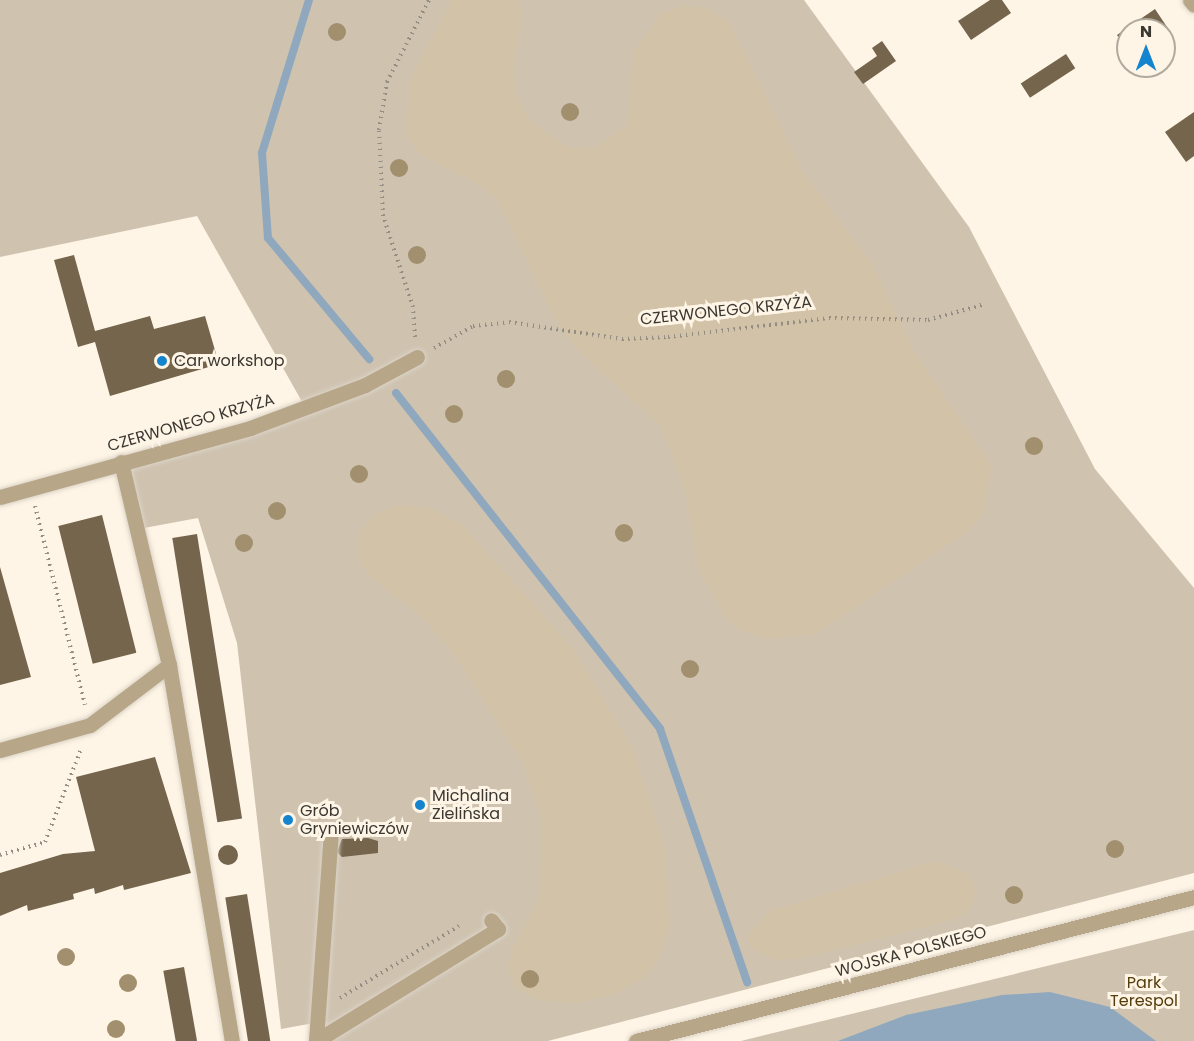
<!DOCTYPE html>
<html>
<head>
<meta charset="utf-8">
<style>
	body { margin:0 }
	#map { position:relative; width:1194px; height:1041px; overflow:hidden; background:#fef5e6; font-family:Poppins,sans-serif }
	div>[style] { position:absolute }
	[style*='--x'] { left:calc(var(--x)*1px); top:calc(var(--y)*1px); width:calc(var(--w)*1px); rotate:calc(var(--a)*1deg) }
	.green>* { inset:0; background:#cfc3b0 }
	.forest>* { inset:0; background:#d2c2a7 }
	.water>* { inset:0; background:#90a8bd }
	.stream>* { height:8px; margin:-4px; padding:0 4px; transform-origin:4px; border-radius:4px; background:#90a8bd }
	.building>* { inset:0; background:#74654c; transform-origin:0 0 }
	.round { border-radius:50% }
	.path>* { height:4px; margin-top:-2px; transform-origin:0; background:repeating-linear-gradient(90deg,#938d83 0 1.5px,transparent 0 6px) }
	.roads { filter:drop-shadow(0 0 2px #dbd3c6) drop-shadow(0 0 2px #dbd3c6) }
	.service>* { height:15px; margin:-7.5px; padding:0 7.5px; transform-origin:7.5px; border-radius:7.5px; background:#b8a689 }
	.pedestrian>* { height:15px; margin:-7.5px; padding:0 7.5px; transform-origin:7.5px; border-radius:7.5px; background:#b8a689 }
	.minor>* { height:15px; margin:-7.5px; padding:0 7.5px; transform-origin:7.5px; border-radius:7.5px; background:#b8a689 }
	.tertiary>* { height:15px; margin:-7.5px; padding:0 7.5px; transform-origin:7.5px; border-radius:7.5px; background:#b8a689 }
	.trees>* { width:18px; height:18px; margin:-9px; border-radius:50%; background:#a18f6e }
	.dots>* { width:16px; height:16px; translate:-50% -50%; box-sizing:border-box; border:3px solid #fef5e6; border-radius:50% }
	span { translate:-50% -50%; white-space:nowrap; text-align:center; line-height:1.15; -webkit-text-stroke:6px #fef5e6; paint-order:stroke }
	.street-label { font-size:16px; color:#3b3832 }
	.poi-label { font-size:16px; color:#3b3832 }
	.left { translate:0 -50%; text-align:left }
	.park-label { font-size:16px; color:#553c0b }
	.north { position:absolute; left:1116px; top:18px; width:60px; height:60px; box-sizing:border-box; background:#fef5e6; border:2px solid #b0a99e; border-radius:50%; rotate:0deg; font-size:16px; font-weight:700; line-height:24px; text-align:center; color:#3b3832 }
	.north::after { content:''; display:block; margin:auto; width:21px; height:27px; background:#1384cd; clip-path:polygon(50% 0,100% 100%,50% 72%,0 100%) }
</style>
</head>
<body>
<div id="map">
	<div class="green">
		<i style="clip-path:polygon(0 0,804px 0,969px 227px,1095px 469px,1194px 588px,1194px 873px,548px 1041px,329px 1041px,325px 1021px,281px 1029px,237px 643px,198px 518px,133px 530px,122px 472px,309px 414px,197px 216px,0 257px)"></i>
		<i style="clip-path:polygon(1194px 930px,1194px 1041px,741px 1041px)"></i>
	</div>
	<div class="forest">
		<i style="clip-path:polygon(452px 0,517px 0,522px 12px,513px 69px,517px 99px,530px 122px,569px 148px,594px 148px,628px 125px,634px 52px,661px 14px,683px 6px,707px 8px,729px 22px,801px 170px,873px 266px,914px 352px,991px 465px,983px 513px,968px 531px,815px 634px,766px 639px,744px 632px,725px 616px,699px 570px,685px 489px,661px 426px,580px 352px,555px 319px,498px 200px,479px 184px,420px 154px,407px 136px,410px 81px)"></i>
		<i style="clip-path:polygon(401px 505px,432px 509px,461px 524px,572px 648px,632px 747px,665px 851px,669px 928px,659px 958px,644px 978px,614px 994px,575px 1003px,540px 1000px,516px 988px,508px 968px,512px 949px,540px 899px,542px 820px,523px 763px,456px 656px,422px 617px,369px 576px,359px 558px,359px 534px,374px 514px)"></i>
		<i style="clip-path:polygon(936px 861px,968px 873px,975px 891px,970px 909px,956px 919px,799px 959px,776px 960px,752px 948px,748px 935px,770px 911px)"></i>
	</div>
	<div class="water">
		<i style="clip-path:polygon(1050px 992px,1110px 1007px,1156px 1041px,838px 1041px,906px 1015px,1002px 995px)"></i>
	</div>
	<div class="stream">
		<i style="--x:309;--y:0;--w:160;--a:107.1"></i>
		<i style="--x:262;--y:153;--w:85;--a:86"></i>
		<i style="--x:268;--y:238;--w:158;--a:50.1"></i>
		<i style="--x:396;--y:393;--w:427;--a:51.8"></i>
		<i style="--x:660;--y:729;--w:268;--a:71"></i>
	</div>
	<div class="building">
		<i style="clip-path:polygon(990px 0,1002px 0,1011px 13px,971px 40px,958px 21px)"></i>
		<i style="clip-path:polygon(1155px 9px,1173px 36px,1164px 43px,1164px 30px,1128px 30px,1128px 52px,1117px 35px)"></i>
		<i style="clip-path:polygon(882px 41px,896px 61px,863px 84px,854px 72px,877px 56px,872px 48px)"></i>
		<i style="left:1066px;top:54px;width:17px;height:54px;rotate:57deg"></i>
		<i style="clip-path:polygon(1194px 112px,1194px 156px,1186px 162px,1165px 132px)"></i>
		<i style="clip-path:polygon(74px 255px,95px 331px,150px 316px,154px 329px,205px 316px,219px 364px,110px 396px,95px 342px,78px 347px,54px 260px)"></i>
		<i style="left:102px;top:515px;width:142px;height:45px;rotate:76deg"></i>
		<i style="left:197px;top:534px;width:288px;height:25px;rotate:81deg"></i>
		<i style="clip-path:polygon(0 567px,31px 677px,0 685px)"></i>
		<i style="clip-path:polygon(155px 757px,191px 873px,124px 890px,123px 885px,95px 894px,94px 888px,73px 894px,74px 899px,28px 911px,27px 905px,0 916px,0 873px,63px 854px,95px 851px,76px 777px)"></i>
		<i style="clip-path:polygon(368px 838px,378px 841px,378px 853px,342px 857px,337px 852px,342px 839px)"></i>
		<i class="round" style="left:218px;top:845px;width:20px;height:20px"></i>
		<i style="left:247px;top:894px;width:149px;height:22px;rotate:81deg"></i>
		<i style="left:184px;top:967px;width:75px;height:21px;rotate:80deg"></i>
	</div>
	<div class="path">
		<i style="--x:415;--y:337;--w:30;--a:-94"></i>
		<i style="--x:413;--y:307;--w:96;--a:-108.2"></i>
		<i style="--x:383;--y:216;--w:86;--a:-92.7"></i>
		<i style="--x:379;--y:130;--w:49;--a:-80.5"></i>
		<i style="--x:387;--y:82;--w:92;--a:-62.9"></i>
		<i style="--x:434;--y:348;--w:45;--a:-29.4"></i>
		<i style="--x:473;--y:326;--w:36;--a:-6"></i>
		<i style="--x:509;--y:322;--w:114;--a:8.6"></i>
		<i style="--x:622;--y:339;--w:46;--a:-2.5"></i>
		<i style="--x:668;--y:337;--w:162;--a:-6.7"></i>
		<i style="--x:829;--y:318;--w:99;--a:1.2"></i>
		<i style="--x:928;--y:320;--w:56;--a:-15.5"></i>
		<i style="--x:35;--y:506;--w:205;--a:75.9"></i>
		<i style="--x:0;--y:855;--w:47;--a:-16.1"></i>
		<i style="--x:45;--y:842;--w:100;--a:-68.8"></i>
		<i style="--x:340;--y:998;--w:139;--a:-31.2"></i>
	</div>
	<div class="roads">
		<div class="service">
			<i style="--x:121;--y:462;--w:209;--a:76.7"></i>
			<i style="--x:169;--y:665;--w:381;--a:80.5"></i>
			<i style="--x:0;--y:750;--w:93;--a:-15.5"></i>
			<i style="--x:90;--y:725;--w:99;--a:-37.2"></i>
			<i style="--x:316;--y:1041;--w:214;--a:-31.6"></i>
			<i style="--x:498;--y:929;--w:11;--a:-128"></i>
		</div>
		<div class="pedestrian">
			<i style="--x:316;--y:1040;--w:209;--a:-85.9"></i>
		</div>
		<div class="minor">
			<i style="--x:1190;--y:0;--w:6;--a:51"></i>
			<i style="--x:0;--y:497;--w:259;--a:-15.4"></i>
			<i style="--x:250;--y:428;--w:123;--a:-20.5"></i>
			<i style="--x:365;--y:385;--w:59;--a:-28.3"></i>
		</div>
		<div class="tertiary">
			<i style="--x:636;--y:1041;--w:576;--a:-14.47"></i>
		</div>
	</div>
	<div class="trees">
		<i style="left:337px;top:32px"></i>
		<i style="left:570px;top:112px"></i>
		<i style="left:399px;top:168px"></i>
		<i style="left:417px;top:255px"></i>
		<i style="left:506px;top:379px"></i>
		<i style="left:454px;top:414px"></i>
		<i style="left:1034px;top:446px"></i>
		<i style="left:359px;top:474px"></i>
		<i style="left:277px;top:511px"></i>
		<i style="left:624px;top:533px"></i>
		<i style="left:244px;top:543px"></i>
		<i style="left:690px;top:669px"></i>
		<i style="left:1115px;top:849px"></i>
		<i style="left:1014px;top:895px"></i>
		<i style="left:66px;top:957px"></i>
		<i style="left:530px;top:979px"></i>
		<i style="left:128px;top:983px"></i>
		<i style="left:116px;top:1029px"></i>
	</div>
	<div class="dots">
		<i style="left:162px;top:361px;background:#1384cd"></i>
		<i style="left:420px;top:805px;background:#1384cd"></i>
		<i style="left:288px;top:820px;background:#1384cd"></i>
	</div>
	<div class="street-label">
		<span style="left:726px;top:311px;rotate:-6deg">CZERWONEGO KRZYŻA</span>
		<span style="left:191px;top:423px;rotate:-16deg">CZERWONEGO KRZYŻA</span>
		<span style="left:911px;top:952px;rotate:-15deg">WOJSKA POLSKIEGO</span>
	</div>
	<div class="poi-label">
		<span class="left" style="left:174px;top:361px">Car workshop</span>
		<span class="left" style="left:432px;top:805px">Michalina<br>Zielińska</span>
		<span class="left" style="left:300px;top:820px">Grób<br>Gryniewiczów</span>
	</div>
	<div class="park-label">
		<span style="left:1144px;top:992px">Park<br>Terespol</span>
	</div>
	<div class="north">N</div>
</div>
</body>
</html>
